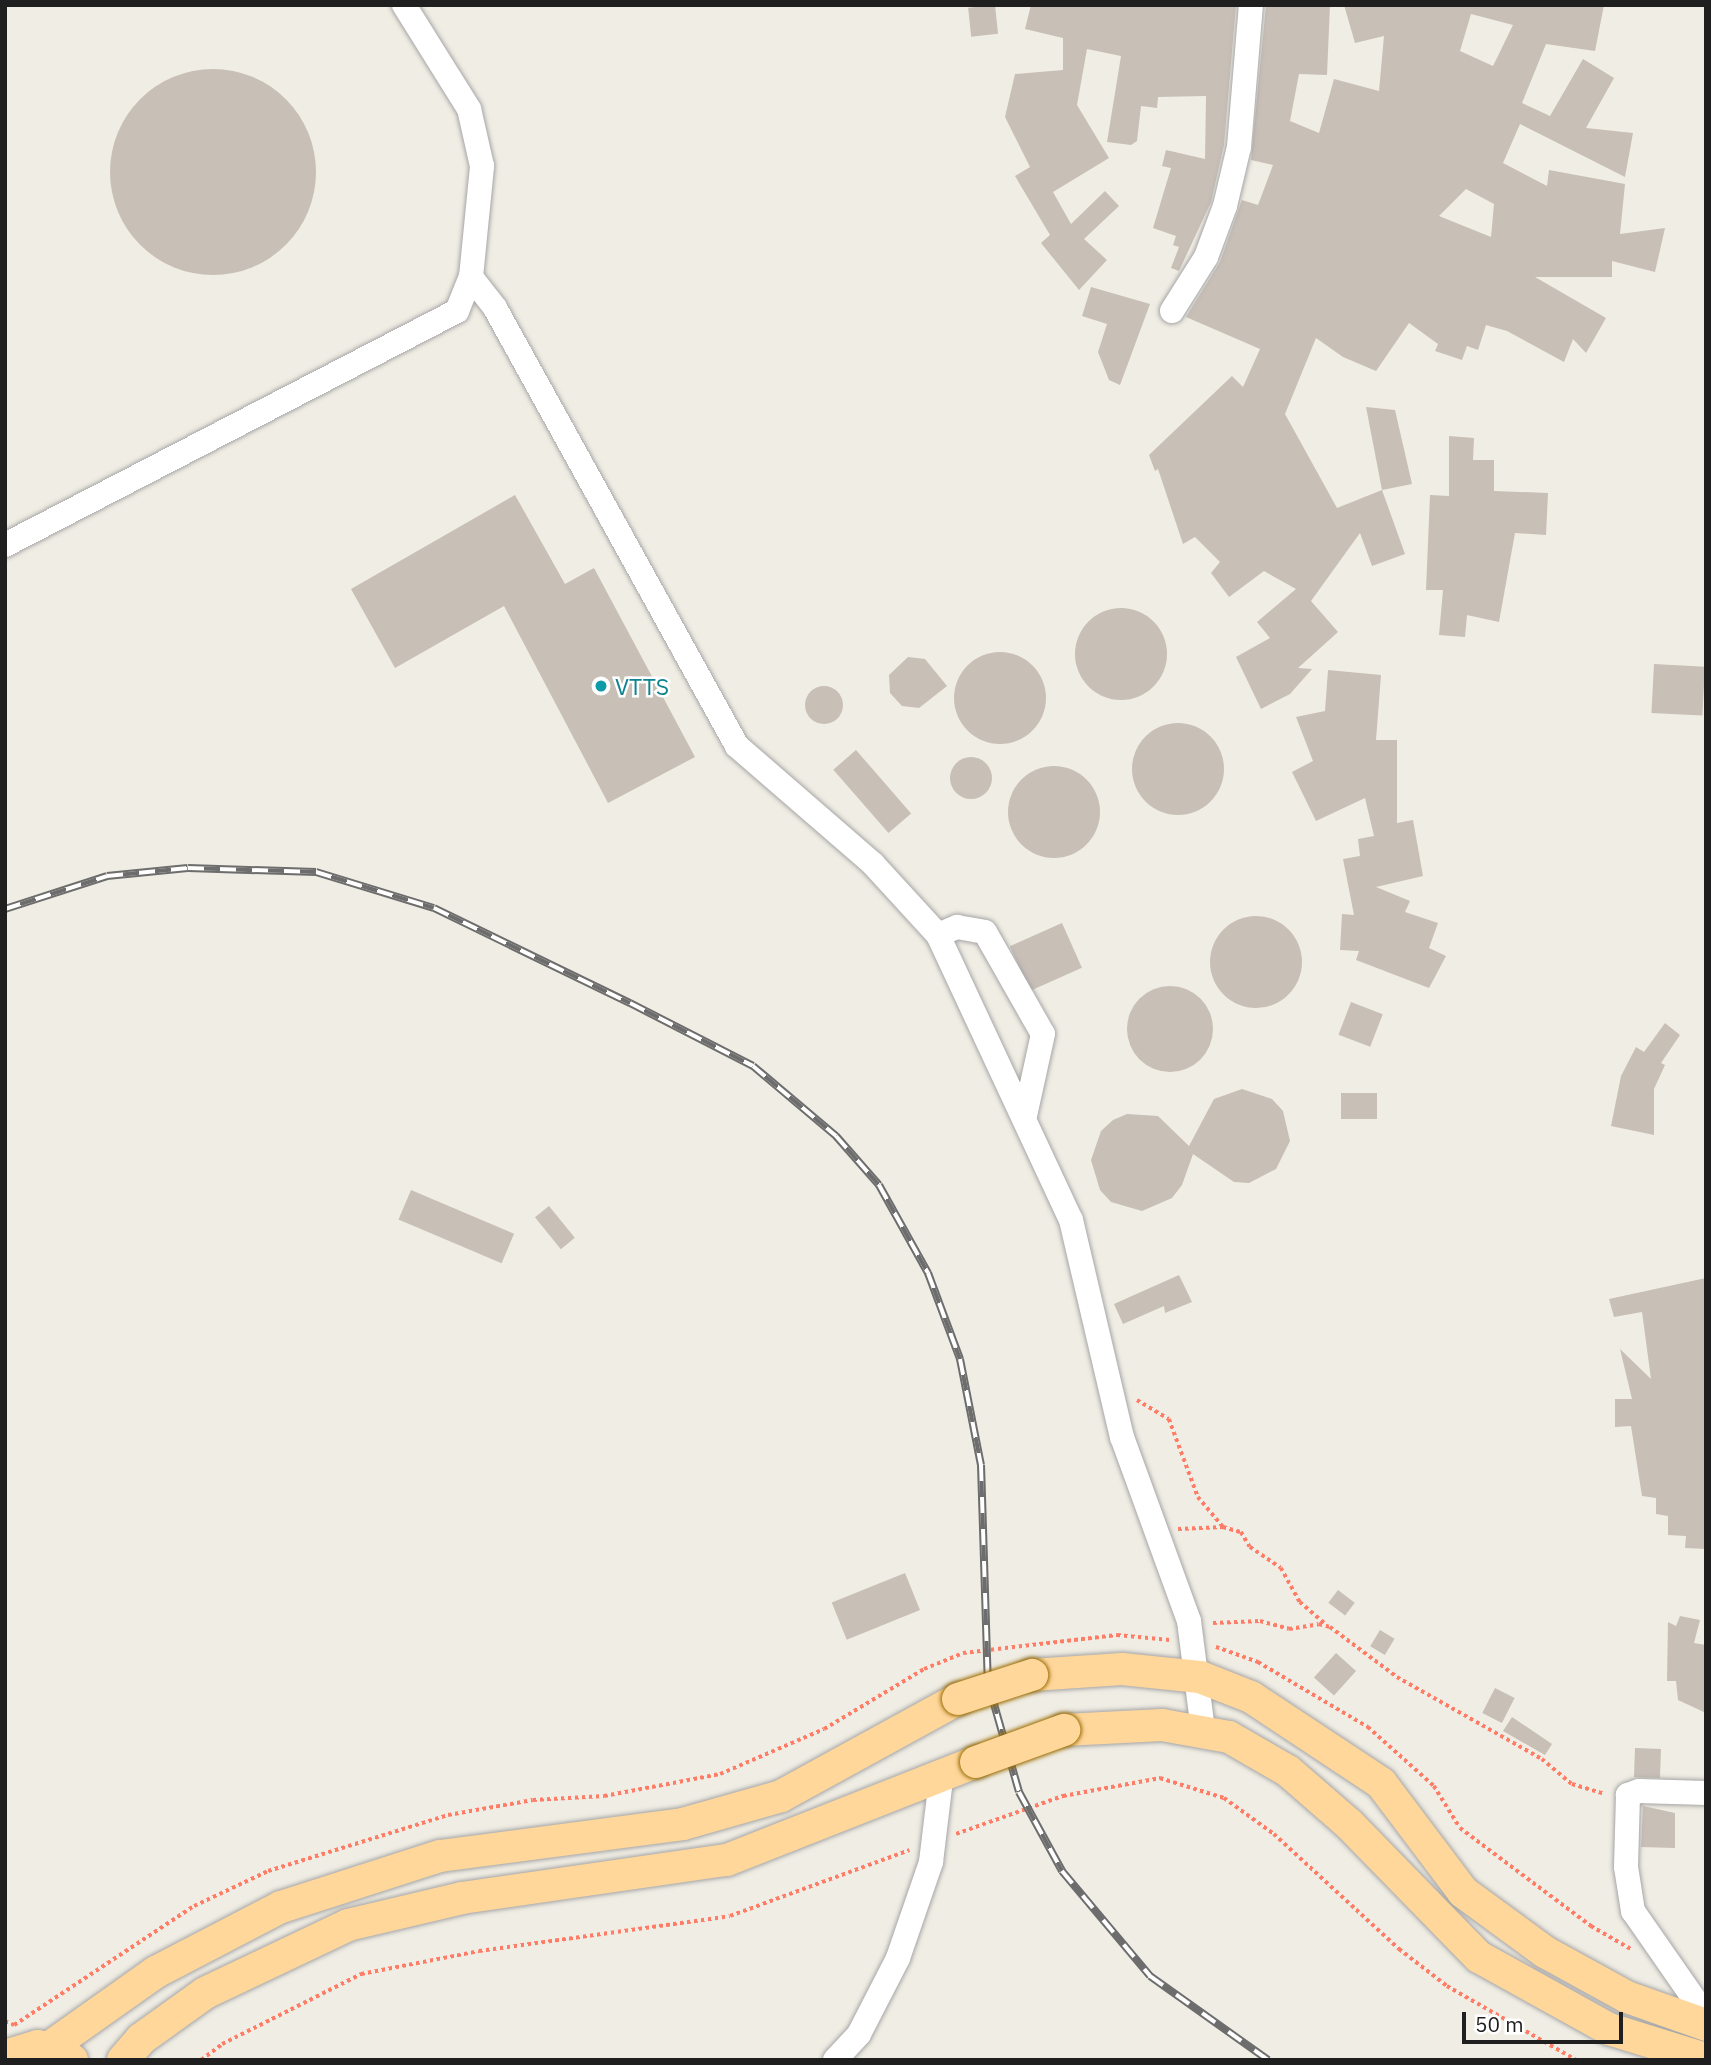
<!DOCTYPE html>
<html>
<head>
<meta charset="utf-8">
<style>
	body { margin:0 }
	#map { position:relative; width:1711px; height:2065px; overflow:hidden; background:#f0ede4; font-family:"IBM Plex Sans",sans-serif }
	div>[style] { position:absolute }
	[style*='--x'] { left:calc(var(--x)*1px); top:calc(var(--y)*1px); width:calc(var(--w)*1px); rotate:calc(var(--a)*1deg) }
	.building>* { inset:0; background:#c8bfb7; transform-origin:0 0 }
	.round { border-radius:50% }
	.path>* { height:3.5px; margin-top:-1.75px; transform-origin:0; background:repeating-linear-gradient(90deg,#ff7c67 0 3.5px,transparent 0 7px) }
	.roads { filter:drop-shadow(0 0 2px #a6a6a6) drop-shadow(0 0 2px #a6a6a6) }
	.minor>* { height:24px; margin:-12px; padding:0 12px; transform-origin:12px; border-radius:12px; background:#fff }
	.major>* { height:32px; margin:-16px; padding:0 16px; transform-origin:16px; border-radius:16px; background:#ffd79b }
	.rail>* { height:8px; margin-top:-4px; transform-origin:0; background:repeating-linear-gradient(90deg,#fff 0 16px,#6d6d6d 0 32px); box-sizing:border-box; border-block:2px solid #6d6d6d }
	.bridges { filter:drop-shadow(0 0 2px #9a6c00) drop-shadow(0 0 2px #9a6c00) }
	.major-bridge>* { height:32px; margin:-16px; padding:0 16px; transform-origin:16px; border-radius:16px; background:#ffd79b }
	.dots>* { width:19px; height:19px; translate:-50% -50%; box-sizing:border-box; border:4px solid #fff; border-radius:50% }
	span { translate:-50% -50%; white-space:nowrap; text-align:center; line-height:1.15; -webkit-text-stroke:5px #fff; paint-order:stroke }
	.culture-label { font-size:23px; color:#0d838f }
	.left { translate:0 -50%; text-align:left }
	.frame { position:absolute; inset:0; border:7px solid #1f1f1f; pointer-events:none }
	.scale { position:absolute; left:1462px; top:2012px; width:161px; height:32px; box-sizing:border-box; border:4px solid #1f1f1f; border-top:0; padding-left:9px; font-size:21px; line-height:24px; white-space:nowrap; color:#1f1f1f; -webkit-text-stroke:5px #fff; paint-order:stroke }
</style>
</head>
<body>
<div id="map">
	<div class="building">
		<i style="left:995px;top:5px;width:29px;height:27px;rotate:84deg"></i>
		<i style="clip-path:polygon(1031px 5px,1236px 5px,1224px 145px,1211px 202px,1179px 271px,1171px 268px,1179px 247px,1173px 245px,1176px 236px,1153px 228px,1171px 168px,1162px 166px,1166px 150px,1205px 159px,1206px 96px,1158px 97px,1157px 108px,1141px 106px,1137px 141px,1131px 145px,1107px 142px,1121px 56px,1087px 49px,1077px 105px,1109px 158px,1053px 192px,1071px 224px,1105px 191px,1119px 206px,1084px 239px,1107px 260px,1079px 290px,1041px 243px,1050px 235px,1015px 176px,1030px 167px,1005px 117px,1015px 74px,1063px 70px,1063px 38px,1025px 29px)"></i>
		<i style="clip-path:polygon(evenodd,1266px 5px,1330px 5px,1327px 75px,1299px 74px,1290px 121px,1319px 133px,1334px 79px,1379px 91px,1384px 36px,1355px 43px,1344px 5px,1604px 5px,1595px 51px,1546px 44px,1522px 103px,1550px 116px,1583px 59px,1614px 78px,1586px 128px,1633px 133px,1625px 177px,1520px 124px,1503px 163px,1547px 186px,1549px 170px,1625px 184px,1620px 234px,1665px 228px,1655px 272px,1612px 261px,1612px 277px,1535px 277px,1606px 318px,1586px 353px,1573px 339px,1564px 362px,1507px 331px,1486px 325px,1478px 350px,1467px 346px,1462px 360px,1435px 351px,1438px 344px,1409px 323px,1376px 371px,1343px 357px,1316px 338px,1285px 414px,1337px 508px,1382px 490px,1405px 554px,1372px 566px,1360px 533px,1311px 601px,1338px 632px,1298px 668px,1312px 669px,1290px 694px,1261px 709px,1236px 657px,1270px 638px,1257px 622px,1296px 589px,1264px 571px,1229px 597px,1211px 573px,1220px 562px,1195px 537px,1183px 544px,1158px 469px,1155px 471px,1149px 455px,1232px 376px,1243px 387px,1260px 349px,1186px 317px,1220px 262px,1242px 200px,1258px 205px,1273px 165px,1251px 160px,1266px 5px,1471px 14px,1513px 25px,1493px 66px,1460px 51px,1471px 14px,1266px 5px,1466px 189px,1494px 204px,1491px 237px,1439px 216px,1466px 189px)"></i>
		<i class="round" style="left:110px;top:69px;width:206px;height:206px"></i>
		<i style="clip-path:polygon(1091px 287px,1150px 304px,1120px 385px,1109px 380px,1098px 352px,1107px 324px,1082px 316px)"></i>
		<i style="clip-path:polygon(1366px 407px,1395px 410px,1412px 484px,1382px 490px)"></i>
		<i style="clip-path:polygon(1449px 436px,1474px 438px,1473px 460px,1494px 460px,1494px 491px,1548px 493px,1546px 535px,1515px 533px,1499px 622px,1467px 615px,1465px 637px,1439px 635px,1443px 590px,1426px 590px,1430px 495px,1449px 496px)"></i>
		<i style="clip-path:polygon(515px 495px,565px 584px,594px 568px,695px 757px,608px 803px,504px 606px,395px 668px,351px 589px)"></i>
		<i class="round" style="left:1075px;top:608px;width:92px;height:92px"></i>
		<i class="round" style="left:954px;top:652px;width:92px;height:92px"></i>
		<i style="clip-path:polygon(908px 657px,925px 659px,947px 686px,919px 708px,902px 706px,890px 693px,889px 675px)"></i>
		<i style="left:1654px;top:664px;width:51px;height:49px;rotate:3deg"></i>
		<i style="clip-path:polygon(1328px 670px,1381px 675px,1376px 740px,1397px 740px,1397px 823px,1413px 820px,1423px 876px,1376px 887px,1410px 901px,1405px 912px,1438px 923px,1429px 948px,1446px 956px,1429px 988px,1356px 960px,1359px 951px,1340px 950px,1342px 914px,1354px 915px,1343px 859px,1360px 856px,1358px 839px,1374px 836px,1365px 798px,1316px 821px,1292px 772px,1313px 761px,1296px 717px,1325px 711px)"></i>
		<i class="round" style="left:805px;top:686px;width:38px;height:38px"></i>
		<i class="round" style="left:1132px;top:723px;width:92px;height:92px"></i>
		<i style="left:856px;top:750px;width:84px;height:30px;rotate:49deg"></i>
		<i class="round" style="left:950px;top:757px;width:42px;height:42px"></i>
		<i class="round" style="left:1008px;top:766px;width:92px;height:92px"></i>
		<i class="round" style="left:1210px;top:916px;width:92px;height:92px"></i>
		<i style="left:1062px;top:923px;width:49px;height:57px;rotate:66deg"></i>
		<i class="round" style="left:1127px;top:986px;width:86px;height:86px"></i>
		<i style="left:1351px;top:1002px;width:34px;height:35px;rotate:21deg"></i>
		<i style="clip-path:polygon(1665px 1023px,1680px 1035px,1661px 1063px,1665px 1065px,1654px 1089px,1654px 1135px,1611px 1126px,1621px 1076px,1636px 1047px,1644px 1052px)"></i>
		<i style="clip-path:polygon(1242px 1089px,1272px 1099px,1283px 1111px,1290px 1141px,1276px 1169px,1249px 1183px,1234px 1182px,1193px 1154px,1182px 1185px,1172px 1198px,1142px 1211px,1111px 1202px,1100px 1190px,1091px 1160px,1101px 1131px,1113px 1120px,1127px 1114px,1158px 1116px,1189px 1146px,1214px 1099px)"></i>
		<i style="left:1341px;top:1093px;width:36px;height:26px"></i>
		<i style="left:411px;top:1190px;width:112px;height:32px;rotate:23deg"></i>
		<i style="left:549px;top:1206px;width:41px;height:18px;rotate:51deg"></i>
		<i style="clip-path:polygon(1179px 1275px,1192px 1302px,1165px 1313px,1164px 1306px,1123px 1324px,1114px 1304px)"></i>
		<i style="clip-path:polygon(1706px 1278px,1706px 1549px,1685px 1548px,1686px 1536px,1668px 1535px,1668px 1516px,1656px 1514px,1656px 1498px,1642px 1496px,1631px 1426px,1615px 1427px,1615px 1399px,1632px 1399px,1620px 1349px,1651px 1379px,1642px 1312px,1614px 1317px,1609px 1299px)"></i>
		<i style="left:905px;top:1573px;width:40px;height:79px;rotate:68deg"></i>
		<i style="left:1338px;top:1590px;width:21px;height:16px;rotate:37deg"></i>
		<i style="clip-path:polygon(1680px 1616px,1700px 1620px,1694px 1643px,1706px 1645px,1706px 1713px,1678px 1700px,1676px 1681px,1667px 1681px,1668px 1622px,1676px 1626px)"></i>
		<i style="left:1380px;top:1630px;width:17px;height:19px;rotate:31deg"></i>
		<i style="left:1336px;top:1653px;width:27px;height:33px;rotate:42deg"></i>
		<i style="left:1495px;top:1688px;width:22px;height:28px;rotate:27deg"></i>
		<i style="clip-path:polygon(1512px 1717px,1552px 1744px,1545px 1755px,1503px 1731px)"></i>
		<i style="left:1635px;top:1748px;width:26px;height:29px;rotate:2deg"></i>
		<i style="clip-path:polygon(1643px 1806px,1675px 1813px,1675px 1848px,1641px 1847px)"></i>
	</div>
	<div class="path">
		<i style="--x:1137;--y:1400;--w:37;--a:31"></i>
		<i style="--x:1169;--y:1419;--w:83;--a:69.6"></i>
		<i style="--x:1198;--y:1497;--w:39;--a:50"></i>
		<i style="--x:1178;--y:1529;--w:45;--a:-2.5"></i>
		<i style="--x:1223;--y:1527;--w:19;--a:16"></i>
		<i style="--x:1241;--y:1532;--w:17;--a:59"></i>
		<i style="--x:1250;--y:1547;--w:37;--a:34"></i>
		<i style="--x:1281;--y:1568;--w:39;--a:61"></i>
		<i style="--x:1300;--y:1602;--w:33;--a:41"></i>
		<i style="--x:1213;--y:1623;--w:47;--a:-2.4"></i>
		<i style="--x:1260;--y:1621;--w:30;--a:15"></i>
		<i style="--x:1289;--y:1629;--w:30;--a:-9"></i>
		<i style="--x:1319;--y:1624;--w:11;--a:15"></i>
		<i style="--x:1330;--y:1627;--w:84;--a:36.7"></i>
		<i style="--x:1397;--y:1677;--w:167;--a:29.5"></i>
		<i style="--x:1542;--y:1759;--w:39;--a:40"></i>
		<i style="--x:1572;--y:1784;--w:34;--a:17"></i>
		<i style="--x:1216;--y:1647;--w:45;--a:19.7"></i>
		<i style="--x:1258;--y:1662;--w:128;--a:30.6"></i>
		<i style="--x:1368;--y:1727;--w:89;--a:41.8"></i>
		<i style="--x:1434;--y:1786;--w:49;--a:58.2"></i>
		<i style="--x:1460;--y:1828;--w:164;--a:36.8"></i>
		<i style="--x:1591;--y:1926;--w:46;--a:29.9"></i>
		<i style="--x:956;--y:1834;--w:114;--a:-19.6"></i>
		<i style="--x:1063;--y:1796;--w:99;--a:-10.5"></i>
		<i style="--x:1160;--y:1778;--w:67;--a:17.4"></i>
		<i style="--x:1224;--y:1798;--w:62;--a:35.8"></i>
		<i style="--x:1274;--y:1834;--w:170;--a:42.6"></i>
		<i style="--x:1399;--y:1949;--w:61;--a:37.6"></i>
		<i style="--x:1447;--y:1986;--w:149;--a:29.8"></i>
		<i style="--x:5;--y:2021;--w:10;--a:24"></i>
		<i style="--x:14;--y:2025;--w:216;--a:-33.5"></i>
		<i style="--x:194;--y:1906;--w:82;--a:-25.3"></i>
		<i style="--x:268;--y:1871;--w:189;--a:-17.3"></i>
		<i style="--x:448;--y:1815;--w:86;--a:-10"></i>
		<i style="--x:533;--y:1800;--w:71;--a:-3.2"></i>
		<i style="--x:604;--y:1796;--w:118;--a:-10.7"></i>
		<i style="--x:720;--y:1774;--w:113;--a:-23.4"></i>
		<i style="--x:824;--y:1729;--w:117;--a:-31"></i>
		<i style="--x:924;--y:1669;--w:42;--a:-22.3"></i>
		<i style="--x:963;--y:1653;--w:155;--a:-6.7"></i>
		<i style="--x:1117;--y:1635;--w:53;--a:5.4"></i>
		<i style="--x:201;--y:2060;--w:26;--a:-37"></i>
		<i style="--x:222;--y:2044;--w:156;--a:-26.7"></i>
		<i style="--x:361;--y:1974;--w:120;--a:-11"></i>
		<i style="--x:479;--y:1951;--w:253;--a:-7.9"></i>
		<i style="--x:730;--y:1916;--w:191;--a:-20.2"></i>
	</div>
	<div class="roads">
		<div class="minor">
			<i style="--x:471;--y:277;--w:39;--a:52"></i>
			<i style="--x:495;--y:308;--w:500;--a:61.08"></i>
			<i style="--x:737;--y:746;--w:180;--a:40.9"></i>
			<i style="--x:873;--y:864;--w:96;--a:47.5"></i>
			<i style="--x:938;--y:935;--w:315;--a:65"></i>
			<i style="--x:1071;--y:1220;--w:223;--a:76.8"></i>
			<i style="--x:1122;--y:1437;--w:196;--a:70"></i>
			<i style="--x:1189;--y:1621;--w:110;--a:82.7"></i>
			<i style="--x:1172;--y:311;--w:64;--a:-57.8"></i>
			<i style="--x:1206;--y:257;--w:54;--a:-69.6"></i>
			<i style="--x:1225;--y:206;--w:61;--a:-76.7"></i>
			<i style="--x:1239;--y:147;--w:143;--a:-85.2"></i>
			<i style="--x:5;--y:545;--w:509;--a:-27.37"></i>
			<i style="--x:457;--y:311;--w:37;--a:-68"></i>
			<i style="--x:471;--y:277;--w:112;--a:-84.3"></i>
			<i style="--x:482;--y:166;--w:58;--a:-102.8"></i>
			<i style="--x:469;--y:109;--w:123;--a:-122"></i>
			<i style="--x:938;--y:935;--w:21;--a:-23"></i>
			<i style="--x:957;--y:927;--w:28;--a:10"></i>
			<i style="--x:985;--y:932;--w:117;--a:60.4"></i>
			<i style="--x:1043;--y:1034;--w:84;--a:102.4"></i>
			<i style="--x:1706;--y:1793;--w:67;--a:-178.3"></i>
			<i style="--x:1639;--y:1791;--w:12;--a:160"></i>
			<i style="--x:1628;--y:1795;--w:72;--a:91.6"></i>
			<i style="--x:1626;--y:1867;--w:45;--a:81"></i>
			<i style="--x:1633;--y:1911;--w:128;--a:55.2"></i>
			<i style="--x:835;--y:2060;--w:35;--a:-47"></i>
			<i style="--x:859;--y:2034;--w:85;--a:-62.8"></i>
			<i style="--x:898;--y:1958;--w:102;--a:-71"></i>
			<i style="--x:931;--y:1862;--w:84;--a:-83.1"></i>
		</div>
		<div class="major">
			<i style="--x:1032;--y:1675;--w:90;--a:-3.8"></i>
			<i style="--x:1122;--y:1669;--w:78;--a:5.9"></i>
			<i style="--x:1200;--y:1677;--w:55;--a:21.4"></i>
			<i style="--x:1251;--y:1697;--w:156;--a:33.5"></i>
			<i style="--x:1381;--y:1783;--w:136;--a:53"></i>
			<i style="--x:1463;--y:1892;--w:102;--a:36.2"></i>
			<i style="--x:1545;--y:1952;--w:94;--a:28.8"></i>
			<i style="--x:1627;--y:1997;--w:84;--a:19.5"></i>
			<i style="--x:1064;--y:1730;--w:98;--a:-2.9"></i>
			<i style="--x:1162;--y:1725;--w:68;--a:10.2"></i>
			<i style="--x:1229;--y:1737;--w:68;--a:30"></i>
			<i style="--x:1288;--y:1771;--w:81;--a:41"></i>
			<i style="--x:1349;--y:1824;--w:186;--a:45.7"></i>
			<i style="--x:1479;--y:1957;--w:149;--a:29"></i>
			<i style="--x:1609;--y:2029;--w:102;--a:17.2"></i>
			<i style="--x:50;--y:2047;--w:130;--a:-35.3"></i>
			<i style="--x:156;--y:1972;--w:141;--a:-27.5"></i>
			<i style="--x:281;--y:1907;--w:167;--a:-17.8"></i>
			<i style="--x:440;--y:1856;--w:245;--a:-7.5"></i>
			<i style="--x:683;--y:1824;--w:102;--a:-15.9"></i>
			<i style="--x:781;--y:1796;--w:202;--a:-28.7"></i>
			<i style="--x:5;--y:2056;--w:34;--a:-17"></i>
			<i style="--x:38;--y:2046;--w:25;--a:14"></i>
			<i style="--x:62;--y:2052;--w:13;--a:39"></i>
			<i style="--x:123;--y:2060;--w:28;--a:-49"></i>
			<i style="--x:141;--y:2039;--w:79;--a:-35.7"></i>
			<i style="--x:205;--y:1993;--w:158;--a:-25.4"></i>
			<i style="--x:348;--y:1925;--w:117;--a:-13.3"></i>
			<i style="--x:462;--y:1898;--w:268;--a:-8.2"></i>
			<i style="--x:727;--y:1860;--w:268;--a:-21.5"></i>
		</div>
	</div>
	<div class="rail">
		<i style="--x:5;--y:909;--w:107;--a:-17.9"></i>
		<i style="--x:107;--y:876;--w:81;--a:-5.6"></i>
		<i style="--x:188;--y:868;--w:128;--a:1.8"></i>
		<i style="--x:316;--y:872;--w:123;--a:17"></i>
		<i style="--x:434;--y:908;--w:218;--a:25.9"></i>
		<i style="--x:630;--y:1003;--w:138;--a:27.1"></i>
		<i style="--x:753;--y:1066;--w:109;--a:40.1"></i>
		<i style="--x:836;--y:1136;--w:65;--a:48.7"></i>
		<i style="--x:879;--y:1185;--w:101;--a:60.9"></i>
		<i style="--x:928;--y:1273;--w:92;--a:69.6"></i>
		<i style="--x:960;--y:1359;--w:108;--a:78.8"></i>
		<i style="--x:981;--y:1465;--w:218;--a:88.2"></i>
		<i style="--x:988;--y:1683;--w:113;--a:74.1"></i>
		<i style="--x:1019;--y:1792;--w:90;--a:61.4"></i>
		<i style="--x:1062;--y:1871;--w:137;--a:50"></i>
		<i style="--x:1150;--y:1976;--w:145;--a:35.4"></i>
	</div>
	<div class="bridges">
		<div class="major-bridge">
			<i style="--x:958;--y:1699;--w:78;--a:-18"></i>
			<i style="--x:976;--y:1762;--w:94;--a:-20"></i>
		</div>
	</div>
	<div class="dots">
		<i style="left:601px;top:686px;background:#0f9aa8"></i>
	</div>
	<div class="culture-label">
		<span class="left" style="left:615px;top:686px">VTTS</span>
	</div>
	<div class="frame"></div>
	<div class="scale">50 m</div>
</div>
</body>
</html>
